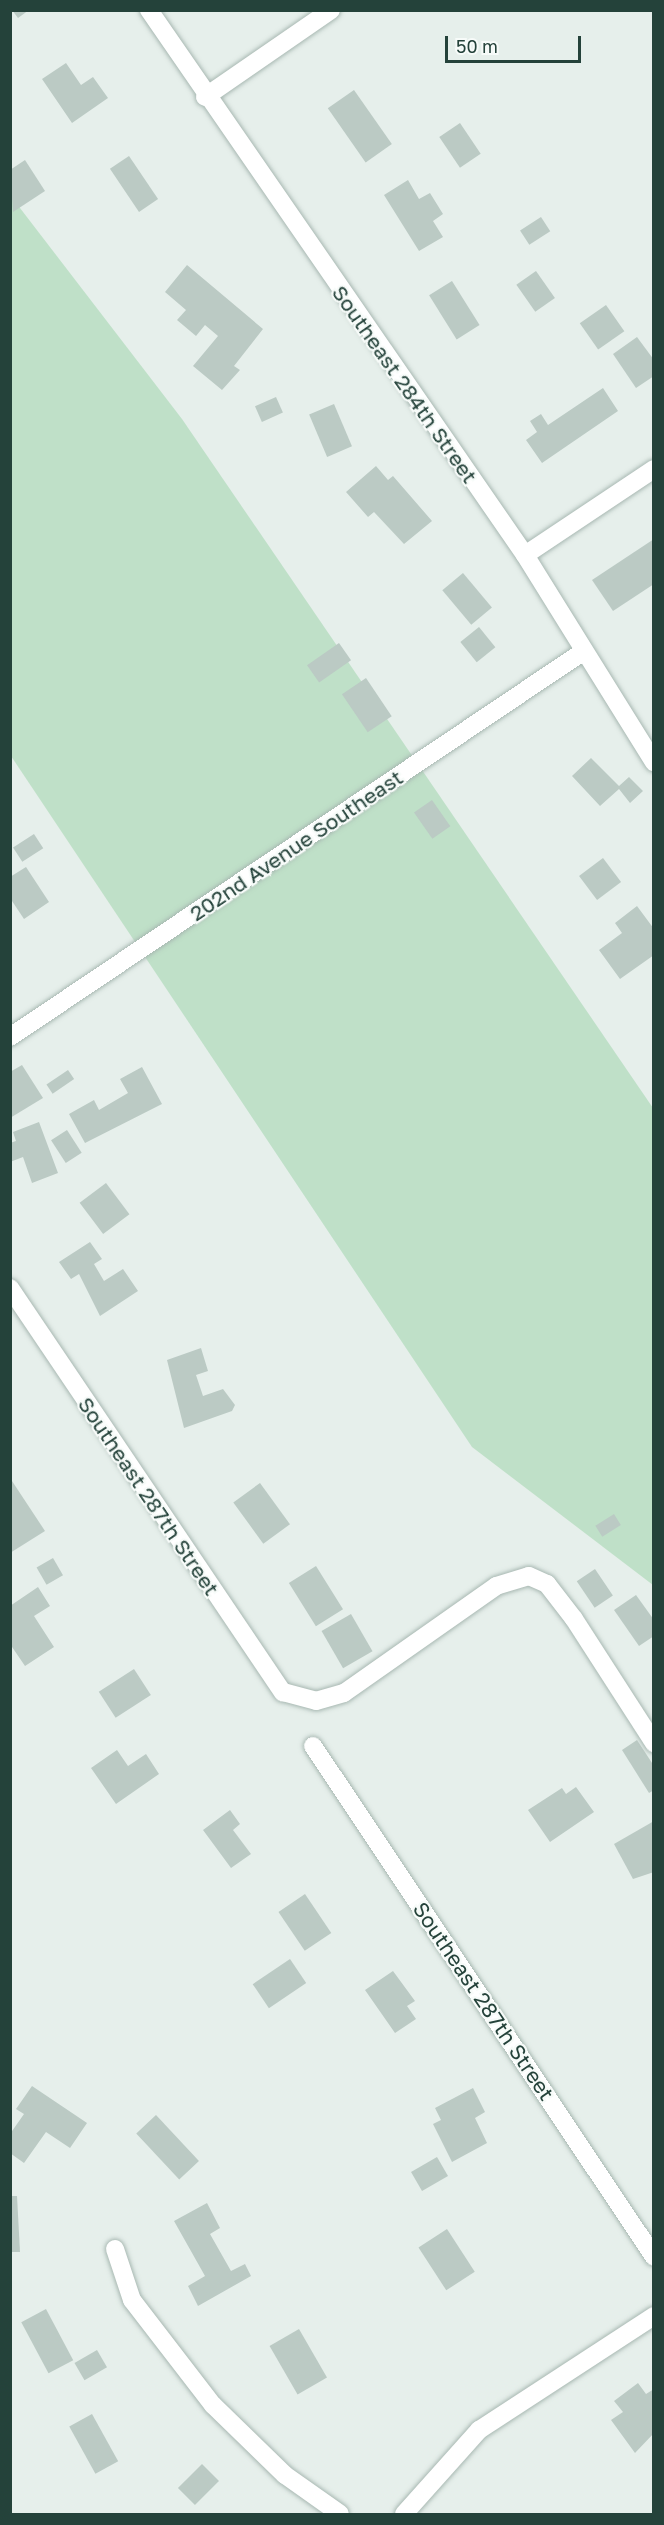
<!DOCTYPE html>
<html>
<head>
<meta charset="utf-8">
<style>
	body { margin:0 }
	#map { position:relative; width:664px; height:2525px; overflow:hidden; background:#e6efeb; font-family:"Golos Text",sans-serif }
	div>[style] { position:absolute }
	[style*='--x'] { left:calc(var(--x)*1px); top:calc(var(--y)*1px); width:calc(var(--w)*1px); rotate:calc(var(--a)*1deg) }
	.green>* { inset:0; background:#bfe0c8 }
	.building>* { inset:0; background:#bbcac4; transform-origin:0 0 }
	.roads { filter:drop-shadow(0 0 2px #a8b8b2) drop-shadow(0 0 2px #a8b8b2) }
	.street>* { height:18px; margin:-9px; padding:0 9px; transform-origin:9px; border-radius:9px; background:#fff }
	span { translate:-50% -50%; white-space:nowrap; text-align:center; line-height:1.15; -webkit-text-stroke:4.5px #f7fbf9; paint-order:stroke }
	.street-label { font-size:21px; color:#24423a }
	.frame { position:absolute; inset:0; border:12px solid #24423a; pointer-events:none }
	.scale { position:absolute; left:445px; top:36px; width:136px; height:27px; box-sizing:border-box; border:3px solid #24423a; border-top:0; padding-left:8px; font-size:18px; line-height:21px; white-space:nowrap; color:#24423a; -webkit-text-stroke:4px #f7fbf9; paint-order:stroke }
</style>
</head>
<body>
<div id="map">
	<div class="green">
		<i style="clip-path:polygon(10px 195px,182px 419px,653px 1108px,653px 1585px,472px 1447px,11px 756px)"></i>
	</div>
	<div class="building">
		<i style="clip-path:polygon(12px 10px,29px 10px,18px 18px)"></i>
		<i style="clip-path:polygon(66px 63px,81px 85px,93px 77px,108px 98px,72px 123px,42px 79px)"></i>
		<i style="left:354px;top:90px;width:66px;height:32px;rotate:55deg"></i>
		<i style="left:460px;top:123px;width:37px;height:25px;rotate:56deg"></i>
		<i style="left:129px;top:156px;width:52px;height:23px;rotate:56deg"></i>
		<i style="clip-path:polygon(25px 160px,45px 191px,13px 212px,10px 170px)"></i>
		<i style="clip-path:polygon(408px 180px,419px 199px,430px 193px,443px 214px,433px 221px,443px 237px,419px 251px,384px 195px)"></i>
		<i style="left:541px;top:217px;width:17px;height:25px;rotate:57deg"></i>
		<i style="clip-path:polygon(187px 265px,263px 329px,234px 366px,240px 370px,222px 390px,193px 366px,218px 336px,205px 325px,196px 336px,177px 320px,186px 310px,165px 292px)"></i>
		<i style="left:536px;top:271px;width:33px;height:24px;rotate:55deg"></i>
		<i style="left:452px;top:281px;width:52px;height:27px;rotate:58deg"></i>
		<i style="left:606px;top:305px;width:32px;height:32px;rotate:55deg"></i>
		<i style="clip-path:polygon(637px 337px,654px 360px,654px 376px,636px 388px,613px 354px)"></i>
		<i style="clip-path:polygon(603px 388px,618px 411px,542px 463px,526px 440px,537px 432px,530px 421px,541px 414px,548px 425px)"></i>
		<i style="left:276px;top:397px;width:17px;height:23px;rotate:66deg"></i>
		<i style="left:334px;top:404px;width:46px;height:27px;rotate:67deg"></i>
		<i style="clip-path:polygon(376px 466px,388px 480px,393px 476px,432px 521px,404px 544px,374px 512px,368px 517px,346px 492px)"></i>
		<i style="clip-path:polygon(654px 539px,654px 584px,613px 611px,592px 580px)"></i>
		<i style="left:463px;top:573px;width:45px;height:27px;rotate:50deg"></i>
		<i style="left:479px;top:627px;width:26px;height:24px;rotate:51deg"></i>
		<i style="left:339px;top:643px;width:21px;height:39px;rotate:55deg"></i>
		<i style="left:366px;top:678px;width:46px;height:29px;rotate:56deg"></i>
		<i style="clip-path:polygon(591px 758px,619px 786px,629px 777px,643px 791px,630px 803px,619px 789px,600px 806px,572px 776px)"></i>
		<i style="left:432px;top:800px;width:32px;height:22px;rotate:55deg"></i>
		<i style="left:34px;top:834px;width:17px;height:25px;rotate:57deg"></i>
		<i style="left:603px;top:858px;width:30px;height:30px;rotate:53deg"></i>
		<i style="clip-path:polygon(26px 867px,49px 902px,24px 919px,10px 898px,10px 877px)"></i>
		<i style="clip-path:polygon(637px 906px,654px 929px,654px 955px,620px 979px,599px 950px,622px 933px,615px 923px)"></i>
		<i style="clip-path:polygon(22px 1065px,43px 1098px,10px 1118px,10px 1072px)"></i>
		<i style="clip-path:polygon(142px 1067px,162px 1104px,85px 1143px,69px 1114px,94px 1100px,99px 1110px,128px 1093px,120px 1079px)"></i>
		<i style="left:68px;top:1070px;width:11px;height:26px;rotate:56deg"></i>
		<i style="clip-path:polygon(39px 1122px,58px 1173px,32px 1183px,23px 1157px,10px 1162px,10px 1143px,16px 1141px,13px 1132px)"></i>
		<i style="left:67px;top:1130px;width:27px;height:19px;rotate:57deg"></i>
		<i style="left:106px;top:1183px;width:39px;height:33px;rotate:53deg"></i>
		<i style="clip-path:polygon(90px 1242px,102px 1259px,94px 1264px,104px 1281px,123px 1269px,138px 1291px,100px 1316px,79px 1274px,71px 1279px,59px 1262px)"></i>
		<i style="clip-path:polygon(201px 1348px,208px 1371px,196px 1375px,203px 1396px,223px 1389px,235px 1405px,232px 1411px,184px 1428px,167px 1360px)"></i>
		<i style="clip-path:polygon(12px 1481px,45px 1531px,10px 1553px,10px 1482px)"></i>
		<i style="left:260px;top:1483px;width:51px;height:33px;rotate:54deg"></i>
		<i style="left:614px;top:1514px;width:13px;height:22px;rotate:58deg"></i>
		<i style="left:53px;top:1558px;width:20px;height:19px;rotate:60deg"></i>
		<i style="left:316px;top:1566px;width:51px;height:32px;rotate:58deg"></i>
		<i style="left:595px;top:1569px;width:32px;height:22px;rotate:56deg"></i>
		<i style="clip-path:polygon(38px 1587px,50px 1606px,34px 1616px,54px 1647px,25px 1666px,10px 1644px,10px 1606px)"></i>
		<i style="clip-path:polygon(636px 1595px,654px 1620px,654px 1636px,639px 1646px,614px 1610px)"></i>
		<i style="left:351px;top:1614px;width:43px;height:34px;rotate:60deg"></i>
		<i style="left:134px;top:1669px;width:31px;height:42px;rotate:57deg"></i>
		<i style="clip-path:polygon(637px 1740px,654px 1766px,654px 1790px,649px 1793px,622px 1750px)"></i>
		<i style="clip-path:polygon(117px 1750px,128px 1766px,146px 1754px,159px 1774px,116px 1804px,91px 1768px)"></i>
		<i style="clip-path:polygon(576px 1787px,594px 1812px,550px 1842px,528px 1810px,562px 1788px,566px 1794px)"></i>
		<i style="clip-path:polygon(230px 1810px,240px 1824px,233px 1830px,251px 1854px,231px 1868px,203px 1830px)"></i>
		<i style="clip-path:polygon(654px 1821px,654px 1872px,633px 1879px,614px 1844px)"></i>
		<i style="left:305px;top:1894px;width:47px;height:32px;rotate:56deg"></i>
		<i style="left:290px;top:1959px;width:29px;height:45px;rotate:56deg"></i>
		<i style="clip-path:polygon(393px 1971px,415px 2001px,407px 2006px,416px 2019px,395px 2033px,365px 1990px)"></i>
		<i style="clip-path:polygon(32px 2086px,87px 2123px,70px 2148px,46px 2132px,24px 2163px,10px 2153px,10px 2134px,24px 2114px,16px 2109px)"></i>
		<i style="clip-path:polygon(473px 2088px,485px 2112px,475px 2118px,487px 2143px,452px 2162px,433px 2124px,441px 2120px,435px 2108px)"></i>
		<i style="left:156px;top:2115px;width:63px;height:27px;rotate:47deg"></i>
		<i style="left:437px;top:2157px;width:22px;height:30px;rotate:60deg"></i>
		<i style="clip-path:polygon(10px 2196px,17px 2196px,20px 2252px,10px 2252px)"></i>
		<i style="clip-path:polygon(207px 2203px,220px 2228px,210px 2234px,231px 2271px,245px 2264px,251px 2276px,198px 2306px,188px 2286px,205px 2276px,174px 2221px)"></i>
		<i style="left:447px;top:2229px;width:51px;height:34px;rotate:57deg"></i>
		<i style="left:46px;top:2309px;width:58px;height:28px;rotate:62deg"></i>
		<i style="left:299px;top:2329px;width:56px;height:34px;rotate:60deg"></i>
		<i style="left:97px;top:2350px;width:20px;height:26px;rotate:60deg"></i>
		<i style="clip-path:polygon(638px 2383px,646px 2394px,654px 2389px,654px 2433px,635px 2453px,611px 2420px,623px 2412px,614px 2401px)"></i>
		<i style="left:92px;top:2414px;width:54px;height:26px;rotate:61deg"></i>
		<i style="left:202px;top:2464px;width:24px;height:34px;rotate:45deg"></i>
	</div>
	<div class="roads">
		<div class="street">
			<i style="--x:149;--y:10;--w:662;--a:55.4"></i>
			<i style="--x:525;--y:555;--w:244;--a:58.1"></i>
			<i style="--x:205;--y:97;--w:153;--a:-34.6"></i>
			<i style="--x:525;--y:555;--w:155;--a:-33.7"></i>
			<i style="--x:10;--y:1037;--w:688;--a:-33.92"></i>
			<i style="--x:10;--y:1288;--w:488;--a:56"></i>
			<i style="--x:283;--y:1692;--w:34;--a:15"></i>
			<i style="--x:316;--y:1701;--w:29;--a:-16"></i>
			<i style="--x:344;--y:1693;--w:186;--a:-35.1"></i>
			<i style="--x:496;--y:1586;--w:34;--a:-17"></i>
			<i style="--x:529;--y:1576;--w:20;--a:24"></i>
			<i style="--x:547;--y:1584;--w:44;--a:52.4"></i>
			<i style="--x:574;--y:1619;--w:148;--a:57.2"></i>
			<i style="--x:313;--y:1746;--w:614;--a:56.28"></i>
			<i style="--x:115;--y:2249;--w:54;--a:71.6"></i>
			<i style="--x:132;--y:2300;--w:133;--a:52.4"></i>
			<i style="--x:213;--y:2405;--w:100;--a:44.2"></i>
			<i style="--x:285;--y:2475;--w:67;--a:35.3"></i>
			<i style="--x:404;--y:2514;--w:113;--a:-48.2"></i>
			<i style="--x:479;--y:2430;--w:209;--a:-33.1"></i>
		</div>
	</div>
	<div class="street-label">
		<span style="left:405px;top:384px;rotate:55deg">Southeast 284th Street</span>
		<span style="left:296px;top:845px;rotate:-34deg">202nd Avenue Southeast</span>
		<span style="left:149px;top:1496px;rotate:56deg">Southeast 287th Street</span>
		<span style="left:484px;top:2001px;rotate:56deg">Southeast 287th Street</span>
	</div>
	<div class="frame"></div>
	<div class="scale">50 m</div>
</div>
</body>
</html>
